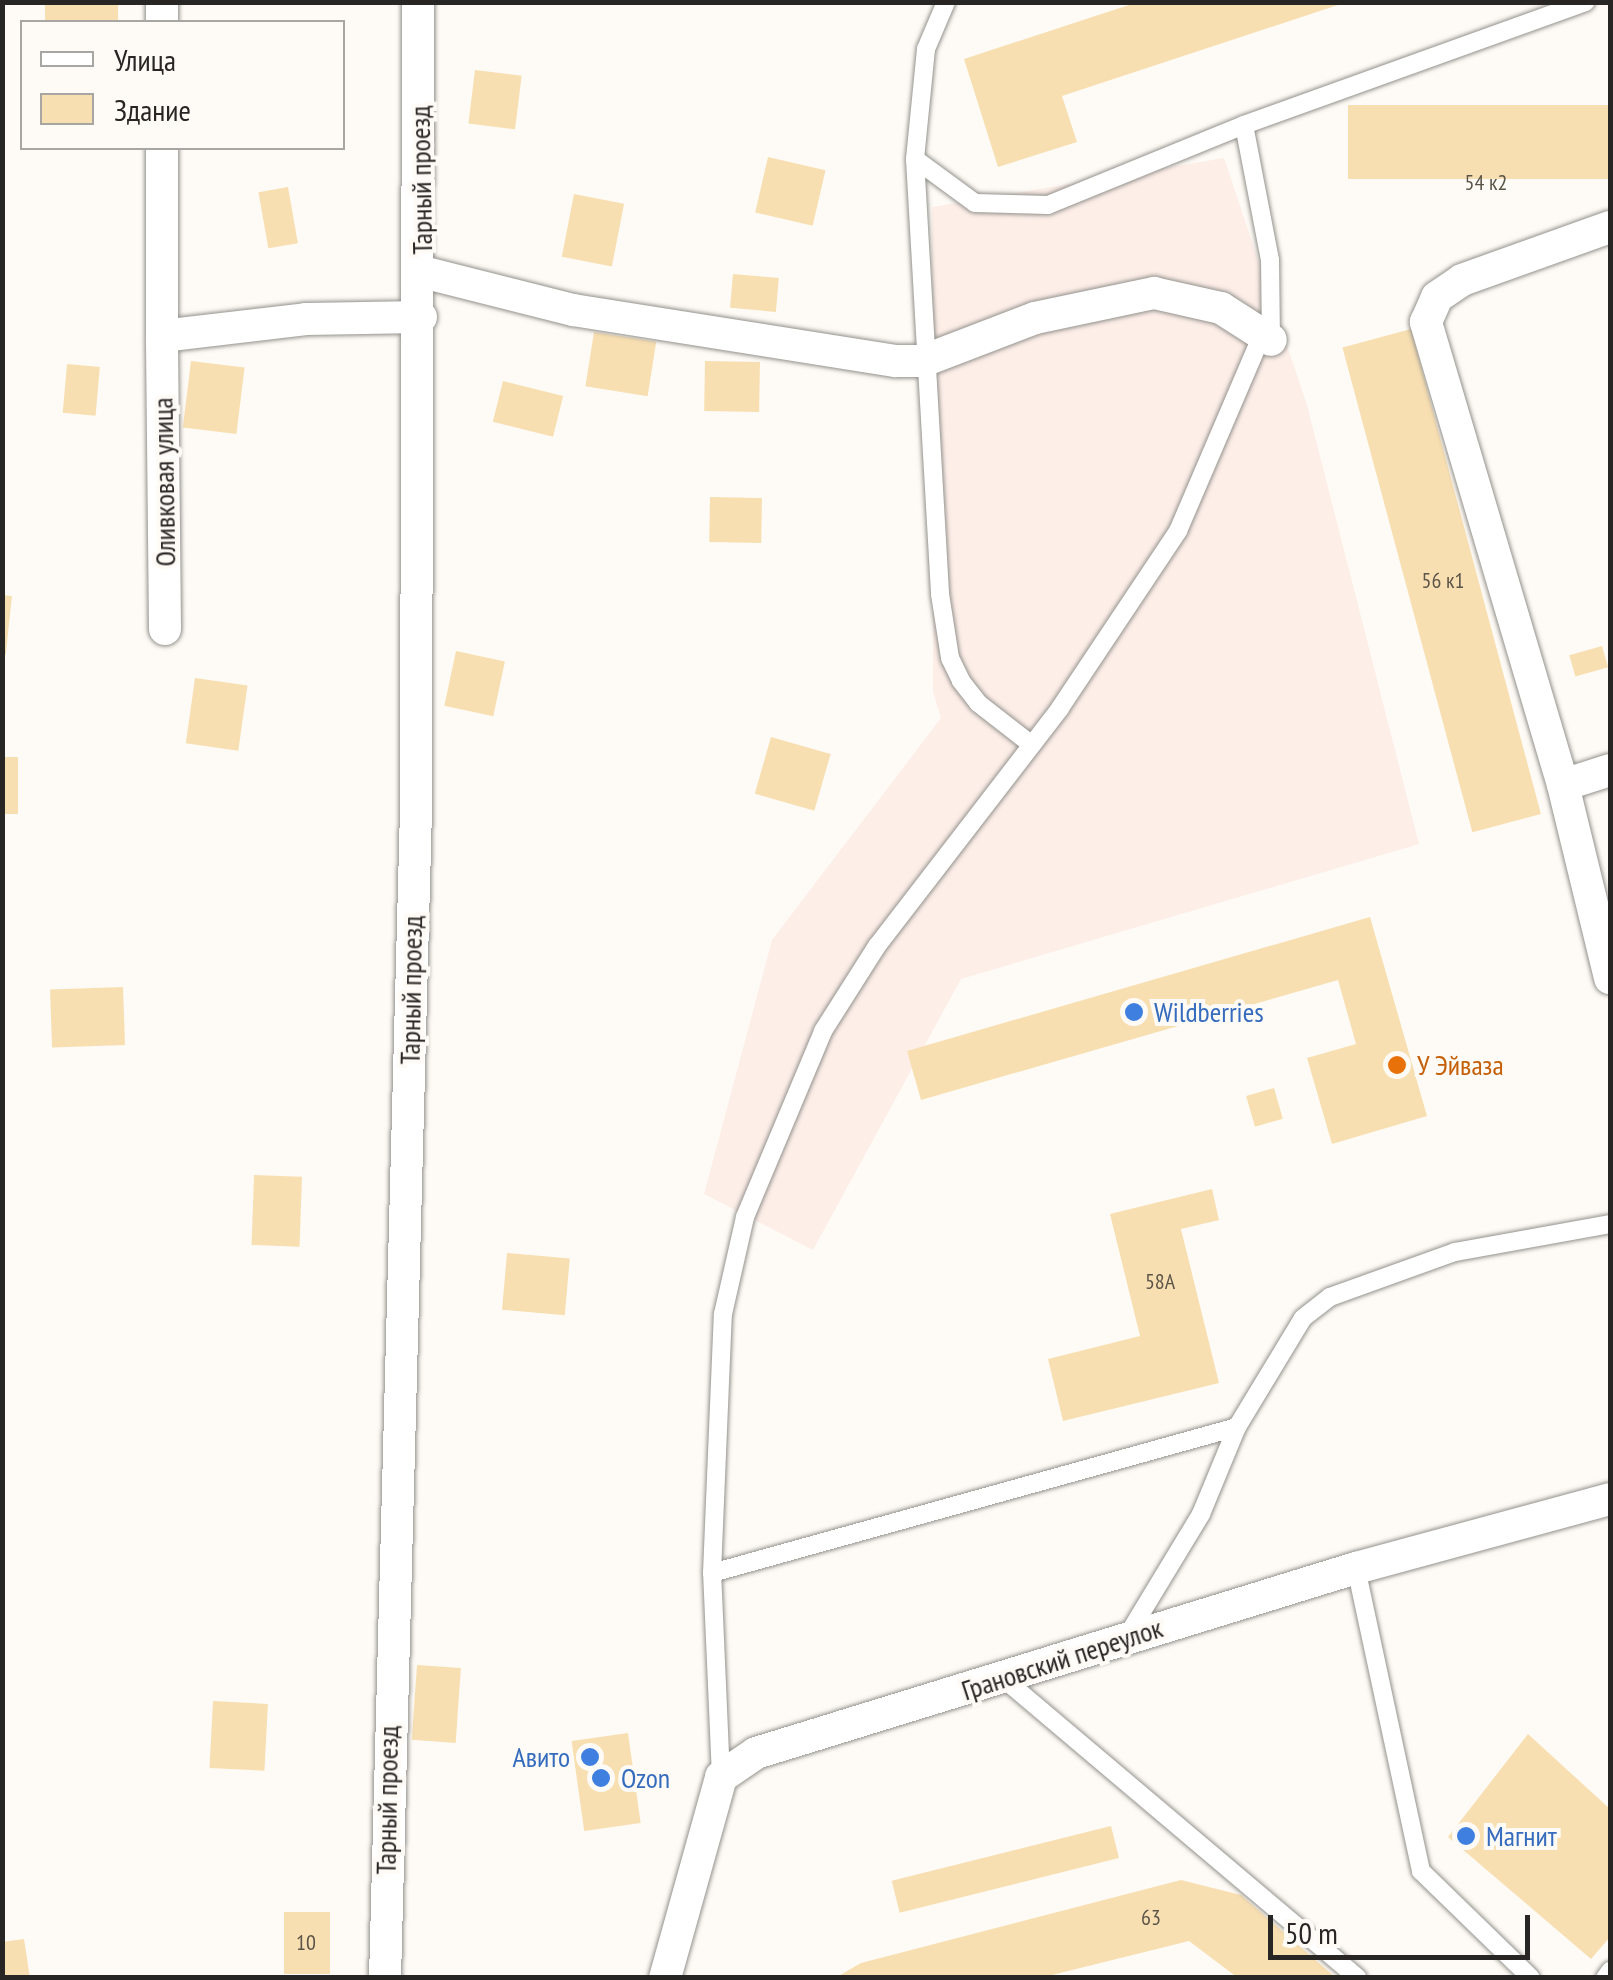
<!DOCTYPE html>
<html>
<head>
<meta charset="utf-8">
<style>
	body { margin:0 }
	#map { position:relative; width:1613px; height:1980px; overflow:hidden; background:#fefbf6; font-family:"PT Sans Narrow",sans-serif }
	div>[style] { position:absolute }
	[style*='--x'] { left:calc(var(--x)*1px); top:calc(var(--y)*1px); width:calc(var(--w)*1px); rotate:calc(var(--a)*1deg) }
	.industrial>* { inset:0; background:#fdeee8 }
	.building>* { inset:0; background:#f8dfb2; transform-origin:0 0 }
	.roads { filter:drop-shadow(0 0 2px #94928d) drop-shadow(0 0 2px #94928d) }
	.lane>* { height:18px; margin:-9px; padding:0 9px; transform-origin:9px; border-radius:9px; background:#fff }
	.street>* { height:32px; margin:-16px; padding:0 16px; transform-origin:16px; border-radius:16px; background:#fff }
	.dots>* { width:28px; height:28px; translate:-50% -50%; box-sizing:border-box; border:5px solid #fefbf6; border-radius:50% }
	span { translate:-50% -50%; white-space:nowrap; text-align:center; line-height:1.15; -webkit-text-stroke:8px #fefbf6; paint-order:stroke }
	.number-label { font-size:22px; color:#5b5448 }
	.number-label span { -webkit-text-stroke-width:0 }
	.street-label { font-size:28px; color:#272624 }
	.shop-label { font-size:28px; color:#366cbe }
	.left { translate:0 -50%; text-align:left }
	.right { translate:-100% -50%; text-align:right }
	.food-label { font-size:28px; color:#c56008 }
	.frame { position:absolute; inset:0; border:5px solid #272624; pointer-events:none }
	.legend { position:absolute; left:20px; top:20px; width:325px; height:130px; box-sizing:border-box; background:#fefbf6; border:2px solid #a8a6a2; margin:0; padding:12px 18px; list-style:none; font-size:30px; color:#272624 }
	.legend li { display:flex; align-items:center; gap:20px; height:50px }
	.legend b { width:50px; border:2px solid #a8a6a2 }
	.scale { position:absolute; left:1268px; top:1915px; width:262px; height:45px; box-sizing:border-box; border:5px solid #272624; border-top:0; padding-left:12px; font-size:30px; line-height:35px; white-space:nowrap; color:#272624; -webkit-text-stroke:8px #fefbf6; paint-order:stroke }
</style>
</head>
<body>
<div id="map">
	<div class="industrial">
		<i style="clip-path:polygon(1224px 158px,1307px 405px,1419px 844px,961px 979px,813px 1250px,704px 1194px,772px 940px,941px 718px,933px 692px,932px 207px)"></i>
	</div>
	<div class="building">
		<i style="left:45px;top:2px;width:73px;height:20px"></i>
		<i style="clip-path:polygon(1138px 2px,1344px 3px,1062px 96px,1077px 142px,998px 167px,964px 59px)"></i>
		<i style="left:475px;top:70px;width:47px;height:54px;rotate:7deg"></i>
		<i style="left:1610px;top:105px;width:74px;height:262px;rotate:90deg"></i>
		<i style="left:768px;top:157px;width:59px;height:57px;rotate:13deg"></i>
		<i style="left:288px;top:187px;width:57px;height:30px;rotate:80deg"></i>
		<i style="left:574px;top:194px;width:51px;height:64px;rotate:11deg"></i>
		<i style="left:733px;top:274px;width:46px;height:34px;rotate:5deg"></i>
		<i style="left:1411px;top:329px;width:502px;height:71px;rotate:75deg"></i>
		<i style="left:594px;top:332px;width:63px;height:55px;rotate:9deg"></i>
		<i style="left:191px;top:361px;width:54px;height:67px;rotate:7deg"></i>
		<i style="left:705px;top:361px;width:55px;height:50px;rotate:1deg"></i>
		<i style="left:67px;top:364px;width:33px;height:49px;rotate:5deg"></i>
		<i style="left:503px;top:381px;width:62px;height:42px;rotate:14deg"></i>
		<i style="left:710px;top:497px;width:52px;height:45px;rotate:1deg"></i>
		<i style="left:2px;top:595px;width:10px;height:59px;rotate:6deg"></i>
		<i style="left:1602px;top:646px;width:22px;height:34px;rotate:74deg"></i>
		<i style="left:456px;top:651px;width:50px;height:56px;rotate:12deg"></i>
		<i style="left:195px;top:678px;width:53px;height:66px;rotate:8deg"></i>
		<i style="left:771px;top:737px;width:62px;height:59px;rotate:16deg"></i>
		<i style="left:2px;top:757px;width:16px;height:57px"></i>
		<i style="clip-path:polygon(1370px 917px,1427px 1116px,1332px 1144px,1307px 1058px,1356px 1044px,1338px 980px,921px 1100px,907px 1051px)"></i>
		<i style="left:123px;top:987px;width:58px;height:73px;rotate:88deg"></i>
		<i style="left:1274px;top:1088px;width:32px;height:29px;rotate:74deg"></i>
		<i style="left:254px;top:1175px;width:48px;height:70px;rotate:2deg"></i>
		<i style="clip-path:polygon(1212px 1189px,1219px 1220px,1181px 1229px,1219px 1383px,1063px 1421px,1048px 1359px,1140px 1336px,1110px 1214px)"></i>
		<i style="left:507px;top:1253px;width:63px;height:57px;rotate:5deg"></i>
		<i style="left:417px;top:1665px;width:44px;height:75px;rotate:4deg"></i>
		<i style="left:213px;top:1701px;width:55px;height:67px;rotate:3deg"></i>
		<i style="left:628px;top:1733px;width:91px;height:57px;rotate:82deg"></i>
		<i style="clip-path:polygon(1528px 1734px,1610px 1809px,1610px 1937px,1591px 1959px,1448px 1837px)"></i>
		<i style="left:1111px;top:1826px;width:33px;height:226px;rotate:76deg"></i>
		<i style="clip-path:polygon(1181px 1880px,1241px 1895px,1336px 1978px,1238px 1978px,1189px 1941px,1040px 1978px,835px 1978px,861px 1963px)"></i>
		<i style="left:284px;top:1912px;width:46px;height:62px"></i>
		<i style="clip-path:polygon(24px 1939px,30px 1978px,2px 1978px,2px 1942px)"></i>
	</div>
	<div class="roads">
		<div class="lane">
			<i style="--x:946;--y:2;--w:51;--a:113.1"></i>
			<i style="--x:926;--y:49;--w:111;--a:95.7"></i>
			<i style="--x:915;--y:159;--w:436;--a:86.7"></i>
			<i style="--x:940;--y:594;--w:65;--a:81.1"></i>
			<i style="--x:950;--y:658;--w:25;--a:64"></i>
			<i style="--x:961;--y:681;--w:28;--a:52"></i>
			<i style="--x:978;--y:703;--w:68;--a:37.9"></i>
			<i style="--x:915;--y:159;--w:74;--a:36.3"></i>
			<i style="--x:975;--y:203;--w:73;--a:1.6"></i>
			<i style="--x:1048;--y:205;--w:212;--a:-22.2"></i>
			<i style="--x:1356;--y:1568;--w:310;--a:77.9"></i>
			<i style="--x:1421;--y:1871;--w:153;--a:44.2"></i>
			<i style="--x:712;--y:1573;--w:545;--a:-15.54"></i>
			<i style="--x:1126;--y:1638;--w:145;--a:-58.8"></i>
			<i style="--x:1201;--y:1514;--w:94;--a:-67.5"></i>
			<i style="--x:1237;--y:1427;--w:127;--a:-58.8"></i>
			<i style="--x:1303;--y:1318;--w:34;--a:-38"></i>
			<i style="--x:1330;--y:1297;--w:133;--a:-19.8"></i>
			<i style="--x:1455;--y:1252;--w:158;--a:-10.2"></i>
			<i style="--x:1004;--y:1679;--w:463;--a:40.2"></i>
			<i style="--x:721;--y:1777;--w:204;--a:-92.5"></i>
			<i style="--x:712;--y:1573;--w:259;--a:-87.6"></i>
			<i style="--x:723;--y:1314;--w:99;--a:-77.2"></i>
			<i style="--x:745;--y:1217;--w:202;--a:-67.2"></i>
			<i style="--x:823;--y:1031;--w:101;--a:-57.6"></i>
			<i style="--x:877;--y:946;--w:300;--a:-52.4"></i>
			<i style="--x:1060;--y:708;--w:213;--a:-56.3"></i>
			<i style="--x:1178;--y:531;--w:203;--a:-66.8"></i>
			<i style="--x:1258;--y:344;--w:14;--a:-17"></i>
			<i style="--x:1271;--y:340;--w:80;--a:-90.7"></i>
			<i style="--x:1270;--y:260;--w:137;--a:-100.9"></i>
			<i style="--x:1244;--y:125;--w:363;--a:-19.8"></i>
			<i style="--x:1605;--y:1978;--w:9;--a:-54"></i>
		</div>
		<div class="street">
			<i style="--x:162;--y:2;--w:20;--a:90"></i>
			<i style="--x:162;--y:148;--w:188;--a:90"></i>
			<i style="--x:422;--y:272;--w:156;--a:14.1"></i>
			<i style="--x:573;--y:310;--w:327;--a:9"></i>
			<i style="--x:896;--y:361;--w:27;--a:0"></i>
			<i style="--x:923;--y:361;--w:120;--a:-21"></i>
			<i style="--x:1035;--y:318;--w:122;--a:-11.9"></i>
			<i style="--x:1154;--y:293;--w:69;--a:12.6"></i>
			<i style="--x:1221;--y:308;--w:59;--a:32.6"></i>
			<i style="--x:165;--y:629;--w:293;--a:-90.6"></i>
			<i style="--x:162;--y:336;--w:145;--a:-6.7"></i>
			<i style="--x:306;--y:319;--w:115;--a:-1"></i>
			<i style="--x:1610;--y:770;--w:49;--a:162.3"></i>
			<i style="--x:1563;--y:785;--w:199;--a:76.3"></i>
			<i style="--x:1563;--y:785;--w:483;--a:-106.5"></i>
			<i style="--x:1426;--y:322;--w:27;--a:-66"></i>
			<i style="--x:1437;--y:297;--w:30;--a:-34"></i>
			<i style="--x:1462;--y:280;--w:157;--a:-19.7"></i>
			<i style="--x:385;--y:1978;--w:1171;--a:-88.48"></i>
			<i style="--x:416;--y:807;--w:805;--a:-89.86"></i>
			<i style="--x:665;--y:1978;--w:209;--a:-74.4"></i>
			<i style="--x:721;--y:1777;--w:42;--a:-34.4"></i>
			<i style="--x:756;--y:1753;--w:628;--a:-17.14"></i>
			<i style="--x:1356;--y:1568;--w:263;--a:-15.2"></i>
		</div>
	</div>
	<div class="dots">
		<i style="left:1134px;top:1012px;background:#3f7fe0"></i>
		<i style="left:1397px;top:1065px;background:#e8710a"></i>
		<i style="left:590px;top:1757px;background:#3f7fe0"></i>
		<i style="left:601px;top:1778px;background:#3f7fe0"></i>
		<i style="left:1466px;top:1836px;background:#3f7fe0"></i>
	</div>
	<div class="number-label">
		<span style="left:1486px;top:183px">54 к2</span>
		<span style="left:1443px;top:581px">56 к1</span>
		<span style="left:1160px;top:1282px">58А</span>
		<span style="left:1151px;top:1918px">63</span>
		<span style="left:306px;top:1943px">10</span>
	</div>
	<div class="street-label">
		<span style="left:421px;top:180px;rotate:-91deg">Тарный проезд</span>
		<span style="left:164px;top:482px;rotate:-91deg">Оливковая улица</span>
		<span style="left:411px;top:990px;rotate:-89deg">Тарный проезд</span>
		<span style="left:1062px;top:1659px;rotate:-18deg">Грановский переулок</span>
		<span style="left:387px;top:1800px;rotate:-89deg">Тарный проезд</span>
	</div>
	<div class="shop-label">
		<span class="left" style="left:1154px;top:1012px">Wildberries</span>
		<span class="right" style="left:570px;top:1757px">Авито</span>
		<span class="left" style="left:621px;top:1778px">Ozon</span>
		<span class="left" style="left:1486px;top:1836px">Магнит</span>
	</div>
	<div class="food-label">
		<span class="left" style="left:1417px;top:1065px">У Эйваза</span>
	</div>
	<div class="frame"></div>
	<ul class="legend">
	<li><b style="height:12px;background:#fff"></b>Улица</li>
	<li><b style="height:28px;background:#f8dfb2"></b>Здание</li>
	</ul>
	<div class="scale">50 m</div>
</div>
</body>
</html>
